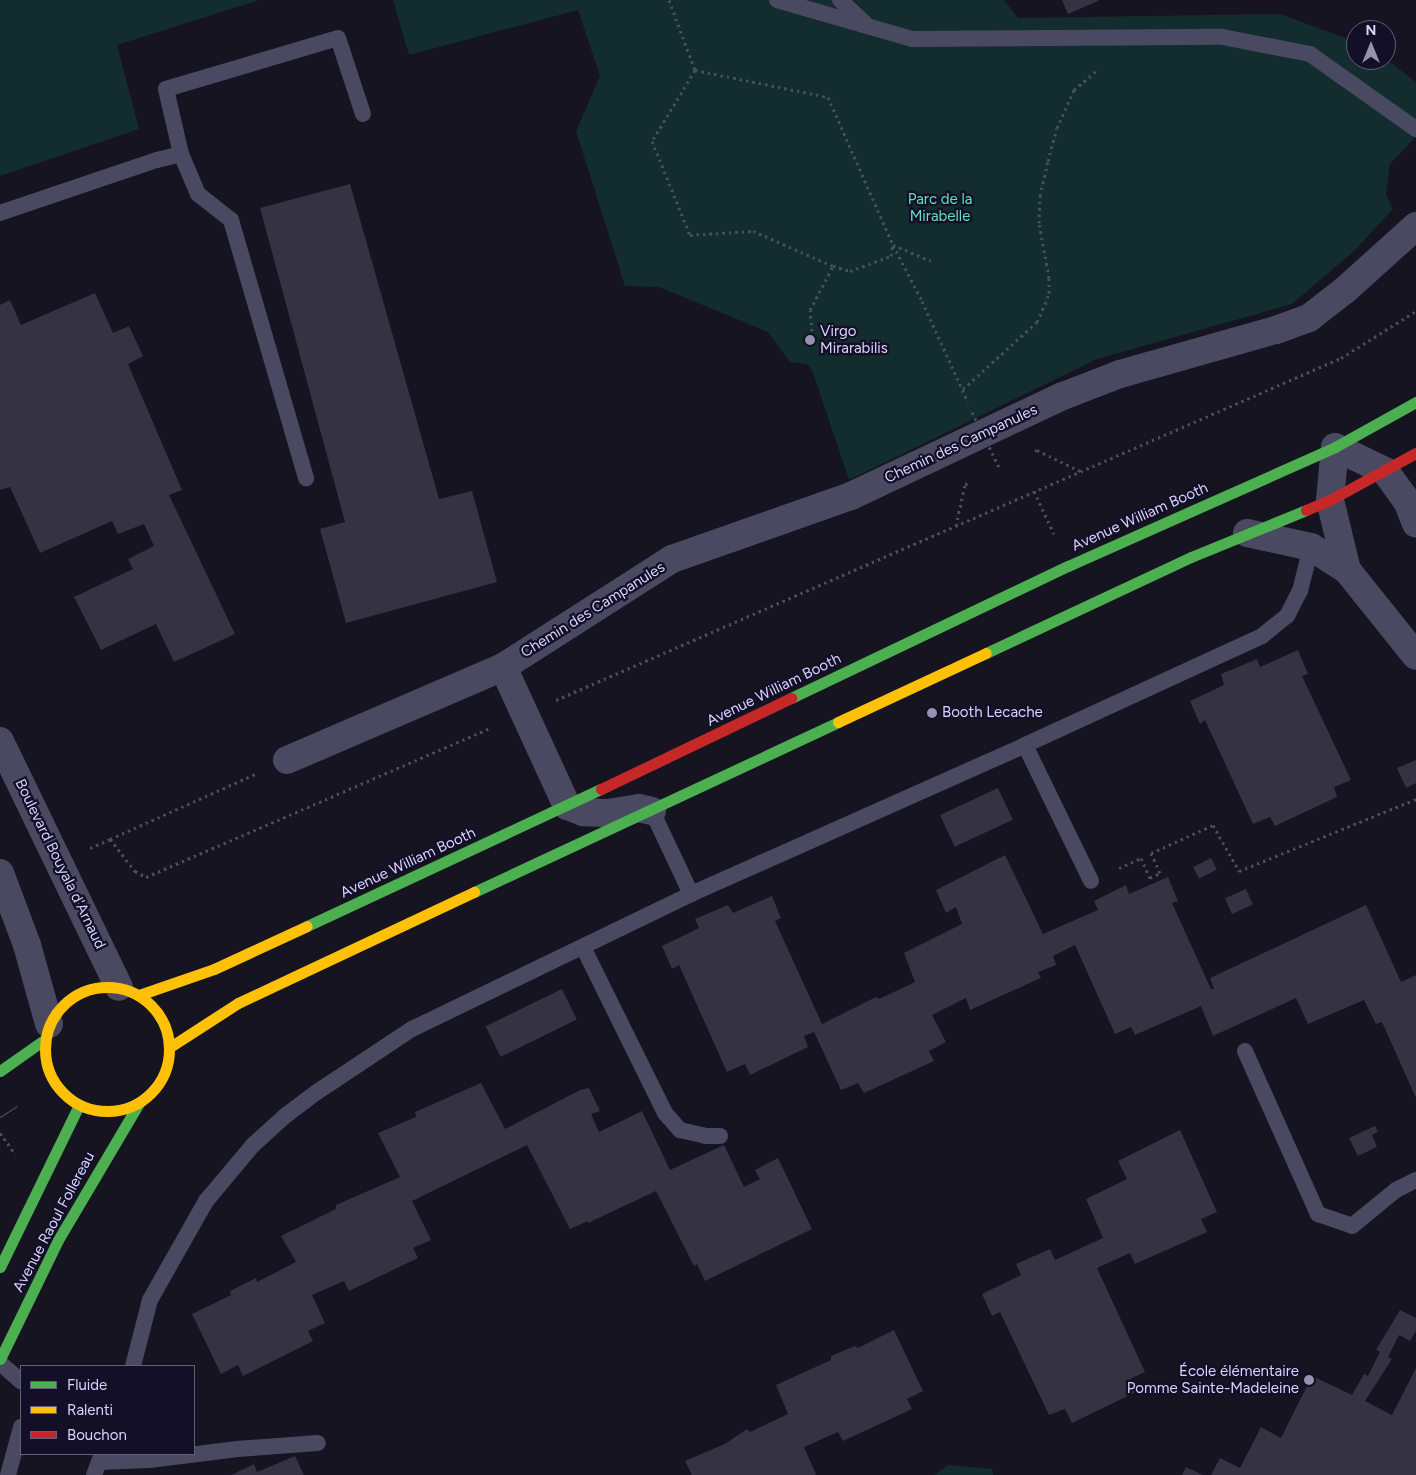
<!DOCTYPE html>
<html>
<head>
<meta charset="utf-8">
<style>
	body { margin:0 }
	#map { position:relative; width:1416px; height:1475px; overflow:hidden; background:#161421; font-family:Figtree,sans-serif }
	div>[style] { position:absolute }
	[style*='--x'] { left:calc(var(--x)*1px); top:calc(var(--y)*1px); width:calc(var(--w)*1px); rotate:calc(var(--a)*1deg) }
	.green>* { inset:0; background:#132c2d }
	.building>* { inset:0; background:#343243; transform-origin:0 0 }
	.path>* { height:3px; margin-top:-1.5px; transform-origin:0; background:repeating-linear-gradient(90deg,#44505f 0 2.5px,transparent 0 6.5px) }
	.lane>* { height:16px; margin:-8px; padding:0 8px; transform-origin:8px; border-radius:8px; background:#4a4962 }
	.street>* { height:28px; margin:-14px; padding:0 14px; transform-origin:14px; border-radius:14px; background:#4a4962 }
	.fast>* { height:11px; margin:-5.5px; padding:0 5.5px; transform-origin:5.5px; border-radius:5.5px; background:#4caf50 }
	.slow>* { height:11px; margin:-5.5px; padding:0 5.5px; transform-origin:5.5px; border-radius:5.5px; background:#ffc107 }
	.slow>.ring { margin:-5.5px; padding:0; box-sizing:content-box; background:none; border:11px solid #ffc107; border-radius:50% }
	.jam>* { height:11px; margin:-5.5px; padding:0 5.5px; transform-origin:5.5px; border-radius:5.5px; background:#c62828 }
	.tram>* { height:1px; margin:-0.5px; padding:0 0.5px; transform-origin:0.5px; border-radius:0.5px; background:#43596b }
	.path-bridge>* { height:3px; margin-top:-1.5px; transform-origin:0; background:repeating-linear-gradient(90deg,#44505f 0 2.5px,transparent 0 6.5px) }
	.dots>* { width:14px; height:14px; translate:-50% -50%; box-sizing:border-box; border:2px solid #130f26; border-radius:50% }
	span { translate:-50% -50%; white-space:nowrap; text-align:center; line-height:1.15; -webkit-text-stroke:4.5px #130f26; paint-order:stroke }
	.park-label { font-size:15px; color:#5fe0c0 }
	.poi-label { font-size:15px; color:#d9d4ff }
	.left { translate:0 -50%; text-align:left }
	.right { translate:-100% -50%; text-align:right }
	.street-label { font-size:15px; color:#d9d4ff }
	.legend { position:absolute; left:20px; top:1365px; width:175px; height:90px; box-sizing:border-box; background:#130f26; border:1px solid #625e7d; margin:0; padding:6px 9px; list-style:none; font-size:15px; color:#d9d4ff }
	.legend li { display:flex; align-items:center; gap:10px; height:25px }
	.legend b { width:25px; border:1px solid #625e7d }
	.north { position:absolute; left:1346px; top:20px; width:50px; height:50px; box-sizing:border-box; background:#130f26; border:1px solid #625e7d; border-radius:50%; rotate:0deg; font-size:14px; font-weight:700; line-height:20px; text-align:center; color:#d9d4ff }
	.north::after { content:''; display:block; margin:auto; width:18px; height:22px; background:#9591b1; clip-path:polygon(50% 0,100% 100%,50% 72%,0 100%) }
</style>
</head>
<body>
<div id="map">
	<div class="green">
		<i style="clip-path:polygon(0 0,259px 0,117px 45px,139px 129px,0 176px)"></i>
		<i style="clip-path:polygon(393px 0,1004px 0,1018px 18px,1280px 14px,1356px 42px,1356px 60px,1386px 59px,1416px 82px,1416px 137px,1390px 164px,1386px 194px,1393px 209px,1354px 251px,1292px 304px,1097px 359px,849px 480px,812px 370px,807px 364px,790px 362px,768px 332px,659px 287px,625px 286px,576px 131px,600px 76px,578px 10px,409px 55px)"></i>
		<i style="clip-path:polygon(948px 1465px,992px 1469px,993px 1475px,934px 1475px)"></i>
	</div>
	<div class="building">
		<i style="clip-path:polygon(1062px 0,1100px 0,1068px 14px)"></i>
		<i style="clip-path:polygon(350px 184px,439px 499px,472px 491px,497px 582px,346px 623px,320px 529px,345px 522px,260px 208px)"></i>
		<i style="clip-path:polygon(95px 293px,113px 333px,129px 326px,143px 356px,128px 364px,182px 490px,169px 495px,235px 634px,174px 662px,156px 624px,101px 650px,74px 597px,133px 569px,128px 559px,154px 546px,144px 524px,118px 534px,112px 521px,40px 553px,10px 487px,0 490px,0 305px,10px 300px,21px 325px)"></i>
		<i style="clip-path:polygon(1298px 650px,1308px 674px,1302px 676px,1351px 780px,1334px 787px,1337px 797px,1275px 826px,1270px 817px,1253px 824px,1205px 720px,1200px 724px,1190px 701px,1224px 685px,1221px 674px,1257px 659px,1260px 667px)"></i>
		<i style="clip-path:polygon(1416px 760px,1416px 783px,1406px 788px,1397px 768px)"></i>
		<i style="left:998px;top:788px;width:35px;height:64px;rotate:65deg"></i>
		<i style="clip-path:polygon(1005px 855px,1043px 934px,1098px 910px,1094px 901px,1126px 885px,1129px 894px,1168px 877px,1178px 901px,1172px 903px,1211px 989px,1214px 989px,1210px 978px,1366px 905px,1401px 982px,1416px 975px,1416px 1098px,1382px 1022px,1376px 1024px,1364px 1000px,1308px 1024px,1296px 998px,1213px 1036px,1201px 1006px,1135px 1035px,1131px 1027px,1115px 1034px,1075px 945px,1053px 956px,1056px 965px,1038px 972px,1041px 978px,970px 1010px,966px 998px,932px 1015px,946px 1042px,929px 1051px,934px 1061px,864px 1093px,858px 1083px,841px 1090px,814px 1032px,804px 1036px,808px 1047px,750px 1075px,745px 1064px,727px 1072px,679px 965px,672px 969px,662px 946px,699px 928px,695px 919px,728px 905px,733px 913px,772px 896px,781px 918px,775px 921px,822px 1024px,876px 997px,879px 999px,915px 982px,904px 953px,962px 924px,956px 907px,946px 913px,936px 890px)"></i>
		<i style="left:1211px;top:858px;width:13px;height:20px;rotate:63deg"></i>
		<i style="left:1246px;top:889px;width:17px;height:23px;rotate:66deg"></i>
		<i style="left:562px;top:989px;width:34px;height:85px;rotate:64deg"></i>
		<i style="clip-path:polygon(481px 1083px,505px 1129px,580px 1090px,589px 1088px,600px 1111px,591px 1114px,599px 1132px,642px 1111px,670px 1170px,724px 1145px,744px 1187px,760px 1179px,755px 1170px,778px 1158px,812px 1229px,705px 1281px,697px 1264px,694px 1266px,656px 1191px,588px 1223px,588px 1221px,570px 1229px,527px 1145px,412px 1201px,431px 1240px,413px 1248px,418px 1258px,349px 1291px,344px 1281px,312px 1295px,325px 1323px,308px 1331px,313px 1341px,243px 1376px,238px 1365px,221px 1374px,192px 1314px,231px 1295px,230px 1291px,256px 1278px,257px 1282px,296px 1262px,281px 1236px,336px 1209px,336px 1205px,400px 1177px,378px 1133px,416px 1117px,415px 1112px)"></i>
		<i style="clip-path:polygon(1375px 1126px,1378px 1132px,1372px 1135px,1377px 1147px,1358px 1156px,1349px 1138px)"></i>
		<i style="clip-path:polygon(1180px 1130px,1217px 1212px,1201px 1219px,1207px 1232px,1135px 1264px,1130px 1253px,1097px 1268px,1145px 1372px,1130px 1379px,1136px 1392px,1072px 1423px,1065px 1409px,1049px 1415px,1000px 1312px,992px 1316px,982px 1294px,1021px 1275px,1016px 1264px,1050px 1249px,1055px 1260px,1103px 1238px,1086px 1199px,1127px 1179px,1118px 1161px)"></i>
		<i style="clip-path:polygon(1400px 1310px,1416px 1318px,1416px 1331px,1410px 1341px,1399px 1335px,1388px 1357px,1392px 1359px,1365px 1401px,1392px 1415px,1416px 1368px,1416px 1475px,1211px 1475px,1220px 1458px,1240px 1468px,1261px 1427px,1281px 1438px,1312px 1376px,1352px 1395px,1364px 1374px,1368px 1376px,1380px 1352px,1376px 1350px)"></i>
		<i style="clip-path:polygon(894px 1330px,923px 1391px,907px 1399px,912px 1409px,843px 1441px,838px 1432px,804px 1447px,816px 1474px,815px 1475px,692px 1475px,685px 1461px,725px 1444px,747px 1429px,750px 1432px,788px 1414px,776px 1385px,831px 1360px,831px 1356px,855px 1346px,858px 1348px)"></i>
		<i style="clip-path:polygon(295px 1456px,304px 1475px,231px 1475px,254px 1464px,257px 1472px)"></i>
		<i style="clip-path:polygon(1186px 1467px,1203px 1475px,1182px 1475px)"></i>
	</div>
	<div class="path">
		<i style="--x:669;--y:0;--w:75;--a:69.6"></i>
		<i style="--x:695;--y:70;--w:136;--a:11.5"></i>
		<i style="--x:828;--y:97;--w:162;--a:66.3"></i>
		<i style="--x:893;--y:245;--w:63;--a:62.6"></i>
		<i style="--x:922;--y:301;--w:111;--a:65.5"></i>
		<i style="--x:695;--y:70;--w:83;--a:121.2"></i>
		<i style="--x:652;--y:141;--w:101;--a:68"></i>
		<i style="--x:690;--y:235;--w:63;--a:-3.6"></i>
		<i style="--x:753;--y:231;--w:87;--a:23.6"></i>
		<i style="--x:833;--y:266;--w:18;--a:16"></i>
		<i style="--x:850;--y:271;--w:44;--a:-20.1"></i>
		<i style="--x:891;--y:256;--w:11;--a:-80"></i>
		<i style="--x:893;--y:245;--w:41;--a:22.8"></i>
		<i style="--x:812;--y:331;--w:21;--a:-95"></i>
		<i style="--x:810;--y:310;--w:50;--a:-62.4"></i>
		<i style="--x:963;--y:389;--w:100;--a:-42.2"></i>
		<i style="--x:1037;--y:322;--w:20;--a:-66"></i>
		<i style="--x:1045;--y:304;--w:12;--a:-70"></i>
		<i style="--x:1049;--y:293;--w:15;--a:-90"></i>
		<i style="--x:1049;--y:278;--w:56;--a:-100.3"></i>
		<i style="--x:1039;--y:223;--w:27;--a:-88"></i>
		<i style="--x:1040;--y:196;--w:36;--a:-77"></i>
		<i style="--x:1048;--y:161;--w:34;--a:-75"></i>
		<i style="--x:1057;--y:128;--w:42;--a:-65.9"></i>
		<i style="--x:1074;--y:90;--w:33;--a:-41"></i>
		<i style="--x:1035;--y:451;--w:2;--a:-27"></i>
		<i style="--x:1037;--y:450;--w:48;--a:26"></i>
		<i style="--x:1034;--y:491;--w:47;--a:65.1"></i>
		<i style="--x:956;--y:526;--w:43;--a:-77.9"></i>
		<i style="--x:965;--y:484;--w:4;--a:-14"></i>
		<i style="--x:556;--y:700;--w:856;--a:-23.54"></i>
		<i style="--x:1341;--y:358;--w:89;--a:-32.1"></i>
		<i style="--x:110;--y:839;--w:159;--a:-24.1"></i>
		<i style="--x:90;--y:848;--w:22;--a:-24"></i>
		<i style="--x:110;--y:839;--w:41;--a:52"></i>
		<i style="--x:135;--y:871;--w:13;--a:29"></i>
		<i style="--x:146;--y:877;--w:376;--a:-23.4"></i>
		<i style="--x:1119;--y:868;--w:24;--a:-24"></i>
		<i style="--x:1141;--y:858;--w:22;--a:66"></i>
		<i style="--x:1150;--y:878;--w:11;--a:-27"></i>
		<i style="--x:1160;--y:873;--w:22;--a:-114"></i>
		<i style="--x:1151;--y:853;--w:68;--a:-24.3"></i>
		<i style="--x:1213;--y:825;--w:53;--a:60.5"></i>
		<i style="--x:1239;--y:871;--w:191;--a:-22.1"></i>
		<i style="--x:0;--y:1133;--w:26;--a:54"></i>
	</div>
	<div class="lane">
		<i style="--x:777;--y:0;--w:141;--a:16.1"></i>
		<i style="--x:912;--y:39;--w:310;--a:-0.4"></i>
		<i style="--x:1222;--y:37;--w:90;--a:10.9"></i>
		<i style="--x:1310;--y:54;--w:130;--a:35.3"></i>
		<i style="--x:840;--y:0;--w:34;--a:43"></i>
		<i style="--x:181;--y:154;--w:43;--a:67"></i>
		<i style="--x:198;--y:194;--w:42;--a:38.2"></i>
		<i style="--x:231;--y:220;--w:269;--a:73.8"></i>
		<i style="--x:0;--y:213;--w:166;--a:-18.7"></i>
		<i style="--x:157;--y:160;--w:25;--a:-14"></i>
		<i style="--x:181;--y:154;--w:67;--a:-103"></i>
		<i style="--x:166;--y:89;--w:179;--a:-16.5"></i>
		<i style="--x:338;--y:38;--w:80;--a:71.8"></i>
		<i style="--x:1025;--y:745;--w:151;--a:64.1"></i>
		<i style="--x:652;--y:811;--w:92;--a:64.8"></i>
		<i style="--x:583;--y:947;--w:185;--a:63.7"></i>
		<i style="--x:665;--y:1113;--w:23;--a:49"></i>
		<i style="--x:680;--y:1130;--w:27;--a:13"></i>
		<i style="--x:706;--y:1136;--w:14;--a:0"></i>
		<i style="--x:1245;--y:1051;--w:179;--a:65.9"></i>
		<i style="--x:1318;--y:1214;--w:36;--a:19"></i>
		<i style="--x:1352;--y:1226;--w:57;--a:-39.3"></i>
		<i style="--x:1396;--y:1190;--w:22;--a:-27"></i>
		<i style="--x:0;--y:1363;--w:28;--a:41"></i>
		<i style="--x:133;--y:1366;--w:68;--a:-75.6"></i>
		<i style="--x:150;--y:1300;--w:114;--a:-60.5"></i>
		<i style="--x:206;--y:1201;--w:73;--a:-50"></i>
		<i style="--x:253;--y:1145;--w:43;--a:-42.2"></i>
		<i style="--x:285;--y:1116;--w:40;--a:-37"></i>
		<i style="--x:317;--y:1092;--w:114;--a:-33.6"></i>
		<i style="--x:412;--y:1029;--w:310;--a:-25.8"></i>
		<i style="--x:691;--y:894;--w:366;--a:-24"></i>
		<i style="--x:1025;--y:745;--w:261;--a:-24.7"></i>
		<i style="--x:1262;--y:636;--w:32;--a:-39"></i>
		<i style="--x:1287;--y:616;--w:28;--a:-63"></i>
		<i style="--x:1300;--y:591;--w:45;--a:-76"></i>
		<i style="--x:99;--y:1462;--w:50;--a:-2.3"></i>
		<i style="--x:149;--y:1460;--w:89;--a:-7.1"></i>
		<i style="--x:237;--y:1449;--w:81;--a:-4.2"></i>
		<i style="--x:8;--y:1475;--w:50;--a:-74.8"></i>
		<i style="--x:94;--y:1475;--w:22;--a:-69"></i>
	</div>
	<div class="street">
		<i style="--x:1247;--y:533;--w:66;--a:12.3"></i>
		<i style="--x:1311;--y:547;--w:43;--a:32.6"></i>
		<i style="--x:1347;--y:570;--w:110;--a:51.3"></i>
		<i style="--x:1347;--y:570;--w:72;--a:-103.7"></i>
		<i style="--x:1330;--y:500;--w:53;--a:-84.6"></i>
		<i style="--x:1335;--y:447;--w:55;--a:25.6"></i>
		<i style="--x:1385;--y:471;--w:39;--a:54"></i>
		<i style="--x:1408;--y:503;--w:22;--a:69"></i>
		<i style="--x:0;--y:741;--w:273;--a:64.2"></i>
		<i style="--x:287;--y:760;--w:235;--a:-23.3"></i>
		<i style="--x:652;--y:811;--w:13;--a:-167"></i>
		<i style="--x:639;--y:808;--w:32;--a:171"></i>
		<i style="--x:607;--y:813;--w:24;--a:-178"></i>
		<i style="--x:583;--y:812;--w:17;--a:-159"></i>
		<i style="--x:567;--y:806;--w:153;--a:-114.7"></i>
		<i style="--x:503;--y:667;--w:201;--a:-32.6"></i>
		<i style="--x:672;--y:559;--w:190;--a:-19.4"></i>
		<i style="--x:851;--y:496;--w:234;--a:-25.3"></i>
		<i style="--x:1063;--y:396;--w:61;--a:-21.1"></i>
		<i style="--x:1120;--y:374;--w:162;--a:-15.8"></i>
		<i style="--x:1276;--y:330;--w:35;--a:-20"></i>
		<i style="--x:1309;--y:318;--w:46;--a:-37.9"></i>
		<i style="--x:1345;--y:290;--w:96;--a:-42"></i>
		<i style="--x:0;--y:873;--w:77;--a:69.4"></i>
		<i style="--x:27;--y:945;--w:82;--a:74.4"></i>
	</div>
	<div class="fast">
		<i style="--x:986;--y:653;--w:226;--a:-25.1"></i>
		<i style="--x:1191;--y:557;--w:124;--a:-22.2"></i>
		<i style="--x:791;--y:698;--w:307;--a:-25.5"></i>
		<i style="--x:1068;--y:566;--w:292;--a:-24"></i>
		<i style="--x:1335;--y:447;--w:93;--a:-29.1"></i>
		<i style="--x:474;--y:892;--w:402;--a:-25"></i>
		<i style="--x:307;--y:926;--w:324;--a:-25"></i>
		<i style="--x:0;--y:1071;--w:54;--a:-35.2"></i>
		<i style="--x:0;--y:1267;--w:180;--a:-64"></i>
		<i style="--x:0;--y:1359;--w:132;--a:-64"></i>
		<i style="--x:58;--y:1240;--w:159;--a:-59.4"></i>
	</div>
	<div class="slow">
		<i style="--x:838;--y:722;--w:163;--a:-25"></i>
		<i class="ring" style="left:45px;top:987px;width:113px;height:113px"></i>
		<i style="--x:139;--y:995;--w:79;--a:-19.1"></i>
		<i style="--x:214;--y:969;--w:102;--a:-24.8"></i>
		<i style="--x:170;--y:1047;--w:81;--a:-32.9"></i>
		<i style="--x:238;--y:1003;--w:261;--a:-25.2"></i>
	</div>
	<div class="jam">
		<i style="--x:1306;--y:510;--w:26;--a:-23"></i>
		<i style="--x:1330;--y:500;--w:98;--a:-28.7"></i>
		<i style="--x:601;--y:789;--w:211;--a:-25.6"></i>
	</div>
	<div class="tram">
		<i style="--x:0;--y:1117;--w:20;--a:-33"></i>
	</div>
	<div class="path-bridge">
		<i style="--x:972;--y:412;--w:61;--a:63.9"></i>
	</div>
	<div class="dots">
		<i style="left:810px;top:340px;background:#9591b1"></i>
		<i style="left:932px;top:713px;background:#9591b1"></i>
		<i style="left:1309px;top:1380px;background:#9591b1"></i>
	</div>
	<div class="park-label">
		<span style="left:940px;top:208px">Parc de la<br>Mirabelle</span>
	</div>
	<div class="poi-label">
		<span class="left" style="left:820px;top:340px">Virgo<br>Mirarabilis</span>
		<span class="left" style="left:942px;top:713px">Booth Lecache</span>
		<span class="right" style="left:1299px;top:1380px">École élémentaire<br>Pomme Sainte-Madeleine</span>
	</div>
	<div class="street-label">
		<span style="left:961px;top:444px;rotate:-25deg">Chemin des Campanules</span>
		<span style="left:1140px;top:517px;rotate:-24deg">Avenue William Booth</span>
		<span style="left:593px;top:610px;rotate:-32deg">Chemin des Campanules</span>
		<span style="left:774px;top:690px;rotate:-26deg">Avenue William Booth</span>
		<span style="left:408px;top:863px;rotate:-25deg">Avenue William Booth</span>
		<span style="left:60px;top:864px;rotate:64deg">Boulevard Bouyala d'Arnaud</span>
		<span style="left:54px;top:1222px;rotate:-62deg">Avenue Raoul Follereau</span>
	</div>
	<ul class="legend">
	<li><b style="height:6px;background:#4caf50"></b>Fluide</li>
	<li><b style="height:6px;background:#ffc107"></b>Ralenti</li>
	<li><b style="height:6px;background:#c62828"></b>Bouchon</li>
	</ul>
	<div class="north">N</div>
</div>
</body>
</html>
